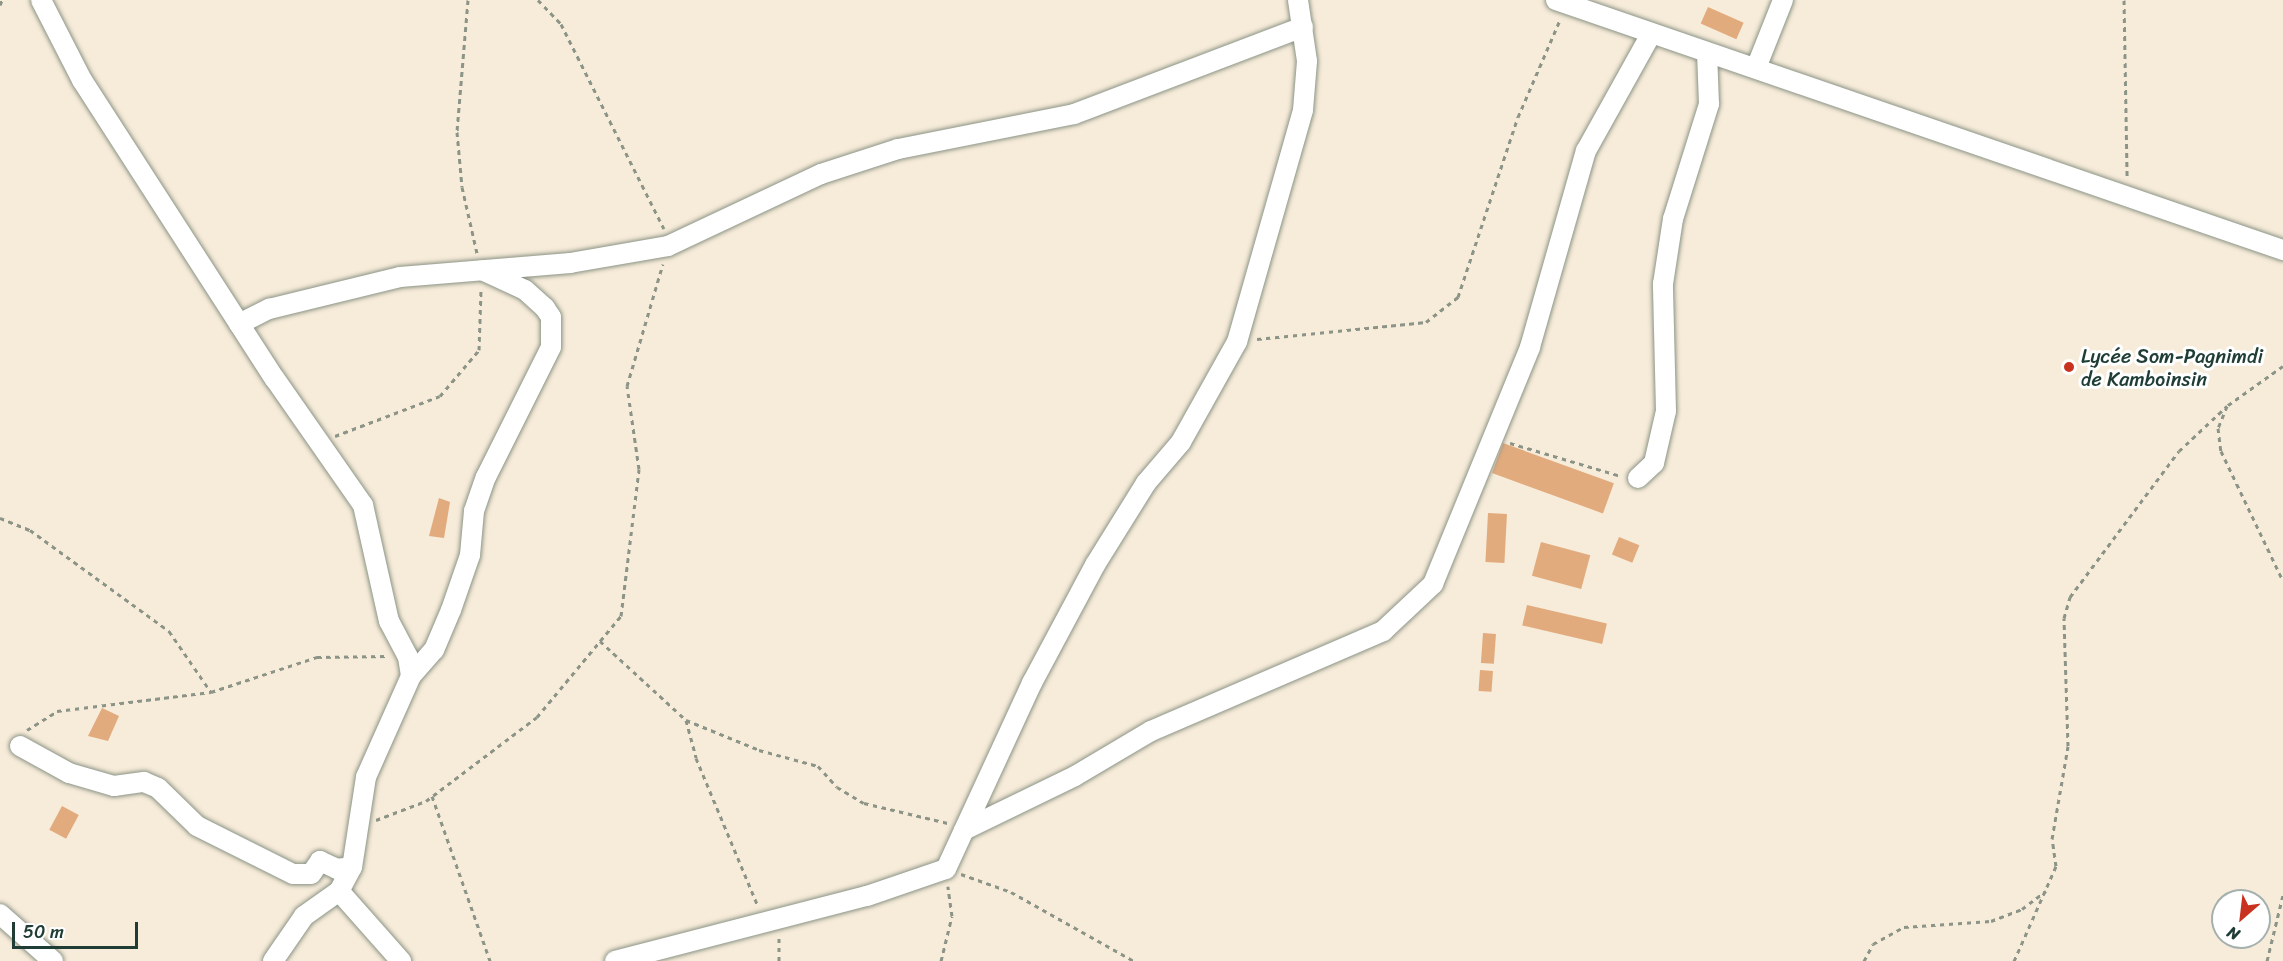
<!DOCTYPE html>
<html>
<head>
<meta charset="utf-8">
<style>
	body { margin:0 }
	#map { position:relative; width:2283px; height:961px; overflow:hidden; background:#f7ebd9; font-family:Sriracha,sans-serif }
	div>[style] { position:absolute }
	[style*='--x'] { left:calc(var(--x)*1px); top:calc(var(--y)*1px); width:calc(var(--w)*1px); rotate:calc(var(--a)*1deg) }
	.building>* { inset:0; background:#e2ab7d; transform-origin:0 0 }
	.path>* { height:3px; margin-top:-1.5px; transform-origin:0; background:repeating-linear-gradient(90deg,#8b9486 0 4.5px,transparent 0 9px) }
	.roads { filter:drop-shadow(0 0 2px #8b9486) drop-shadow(0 0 2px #8b9486) }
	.minor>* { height:20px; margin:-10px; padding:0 10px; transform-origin:10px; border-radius:10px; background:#fff }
	.dots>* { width:16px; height:16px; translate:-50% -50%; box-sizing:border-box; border:3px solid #fff; border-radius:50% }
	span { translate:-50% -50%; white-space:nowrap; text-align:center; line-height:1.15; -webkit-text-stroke:6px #fff; paint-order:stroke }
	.poi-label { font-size:20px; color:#1f3d34 }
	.left { translate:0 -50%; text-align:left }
	.north { position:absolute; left:2211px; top:889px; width:60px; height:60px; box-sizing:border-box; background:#fff; border:2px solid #a5b1ae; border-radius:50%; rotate:208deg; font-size:16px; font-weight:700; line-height:24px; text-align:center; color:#1f3d34 }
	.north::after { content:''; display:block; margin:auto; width:21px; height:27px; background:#c8321e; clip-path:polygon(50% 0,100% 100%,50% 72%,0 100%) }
	.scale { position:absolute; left:12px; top:922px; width:126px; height:27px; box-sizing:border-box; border:3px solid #1f3d34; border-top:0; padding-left:8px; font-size:18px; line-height:21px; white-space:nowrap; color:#1f3d34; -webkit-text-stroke:4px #fff; paint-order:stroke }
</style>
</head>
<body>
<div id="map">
	<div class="building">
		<i style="left:1708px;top:7px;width:39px;height:18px;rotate:24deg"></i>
		<i style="left:1503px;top:443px;width:118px;height:32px;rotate:20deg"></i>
		<i style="clip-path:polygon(439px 498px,450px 502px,444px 538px,429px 536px)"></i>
		<i style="left:1488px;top:513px;width:19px;height:49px;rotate:3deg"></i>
		<i style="left:1619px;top:537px;width:22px;height:19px;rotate:22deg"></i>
		<i style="left:1541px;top:542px;width:51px;height:35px;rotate:15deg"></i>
		<i style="left:1527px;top:605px;width:82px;height:21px;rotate:13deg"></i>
		<i style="left:1483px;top:633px;width:13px;height:30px;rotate:4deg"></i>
		<i style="left:1480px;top:670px;width:13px;height:21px;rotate:4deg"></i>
		<i style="clip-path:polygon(102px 708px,119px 716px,108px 741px,88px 736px)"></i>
		<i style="left:62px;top:806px;width:19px;height:27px;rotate:28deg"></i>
	</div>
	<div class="path">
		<i style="--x:468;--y:0;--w:132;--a:94.8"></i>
		<i style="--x:457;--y:132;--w:55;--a:84.8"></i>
		<i style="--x:462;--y:187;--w:68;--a:77.2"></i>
		<i style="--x:538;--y:0;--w:33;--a:46"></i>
		<i style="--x:561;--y:24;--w:229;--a:63.3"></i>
		<i style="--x:2124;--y:0;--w:178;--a:89"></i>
		<i style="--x:0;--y:5;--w:5;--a:-68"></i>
		<i style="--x:1257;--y:339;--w:170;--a:-5.7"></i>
		<i style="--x:1426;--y:322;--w:41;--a:-38"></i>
		<i style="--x:1458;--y:297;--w:190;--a:-71.6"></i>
		<i style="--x:1518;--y:117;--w:106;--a:-66.6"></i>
		<i style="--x:2283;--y:366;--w:69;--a:144.5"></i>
		<i style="--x:2227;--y:406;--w:24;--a:112"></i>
		<i style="--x:2218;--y:428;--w:23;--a:83"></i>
		<i style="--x:2221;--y:451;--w:144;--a:64.5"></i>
		<i style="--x:335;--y:436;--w:112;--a:-20.9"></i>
		<i style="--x:440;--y:396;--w:60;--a:-49.7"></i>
		<i style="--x:479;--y:350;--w:61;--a:-88.1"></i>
		<i style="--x:1510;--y:443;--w:116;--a:16.6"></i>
		<i style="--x:0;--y:518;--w:32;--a:22"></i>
		<i style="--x:30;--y:530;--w:172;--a:36"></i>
		<i style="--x:169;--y:631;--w:74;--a:55.5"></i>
		<i style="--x:600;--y:641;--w:117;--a:42.6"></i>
		<i style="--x:686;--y:720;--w:79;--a:22.3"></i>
		<i style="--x:759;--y:750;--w:61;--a:15.2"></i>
		<i style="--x:818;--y:766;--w:28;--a:48"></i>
		<i style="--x:837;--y:787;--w:31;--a:31"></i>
		<i style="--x:864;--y:803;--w:86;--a:13.4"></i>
		<i style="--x:686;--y:720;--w:39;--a:75"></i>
		<i style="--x:696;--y:758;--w:160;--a:67.3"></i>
		<i style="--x:27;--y:730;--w:36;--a:-32"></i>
		<i style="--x:57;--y:711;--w:155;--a:-7"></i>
		<i style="--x:211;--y:692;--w:112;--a:-18.3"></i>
		<i style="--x:317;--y:657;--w:71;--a:-0.8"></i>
		<i style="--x:432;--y:796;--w:175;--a:70.6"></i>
		<i style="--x:376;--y:820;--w:53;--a:-20.8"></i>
		<i style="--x:426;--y:801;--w:139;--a:-37.1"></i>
		<i style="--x:537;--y:717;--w:131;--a:-50.3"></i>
		<i style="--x:621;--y:616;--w:148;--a:-83"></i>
		<i style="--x:639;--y:469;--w:84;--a:-98.2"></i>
		<i style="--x:627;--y:386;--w:127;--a:-73.6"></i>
		<i style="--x:961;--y:874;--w:53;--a:19.8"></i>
		<i style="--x:1011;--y:892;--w:141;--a:29.3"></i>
		<i style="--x:779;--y:961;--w:25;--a:-90"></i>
		<i style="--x:941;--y:961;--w:46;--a:-76.3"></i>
		<i style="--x:952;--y:916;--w:30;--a:-98"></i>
		<i style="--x:1864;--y:961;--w:19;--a:-62"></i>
		<i style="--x:1873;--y:944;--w:35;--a:-29"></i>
		<i style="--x:1904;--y:927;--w:87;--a:-3.9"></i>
		<i style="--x:1991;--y:921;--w:33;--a:-21"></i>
		<i style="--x:2022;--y:909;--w:30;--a:-37"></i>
		<i style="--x:2014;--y:961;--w:104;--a:-66.1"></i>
		<i style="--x:2056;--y:866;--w:27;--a:-98"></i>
		<i style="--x:2052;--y:839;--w:94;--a:-80.2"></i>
		<i style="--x:2068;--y:746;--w:128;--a:-91.8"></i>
		<i style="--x:2064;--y:618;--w:22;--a:-74"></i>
		<i style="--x:2070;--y:597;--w:182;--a:-53.3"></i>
		<i style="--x:2179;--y:451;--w:66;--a:-43.2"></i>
		<i style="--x:2267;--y:961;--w:68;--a:-76.4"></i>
	</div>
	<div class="roads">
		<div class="minor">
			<i style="--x:41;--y:0;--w:90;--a:62.9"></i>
			<i style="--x:82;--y:80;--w:356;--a:57.2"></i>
			<i style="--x:275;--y:379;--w:154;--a:55.1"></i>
			<i style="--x:363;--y:505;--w:119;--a:77.4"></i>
			<i style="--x:389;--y:621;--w:41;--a:62.2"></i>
			<i style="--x:408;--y:657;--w:19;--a:81"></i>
			<i style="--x:411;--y:676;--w:111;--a:114"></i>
			<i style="--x:366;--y:777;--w:91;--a:98.8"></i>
			<i style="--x:352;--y:867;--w:27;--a:118"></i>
			<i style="--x:339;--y:891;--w:94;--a:48.5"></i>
			<i style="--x:1556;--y:0;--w:769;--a:18.98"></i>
			<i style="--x:1756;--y:68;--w:73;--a:-68.3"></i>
			<i style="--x:239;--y:324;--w:34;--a:-27"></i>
			<i style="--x:269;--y:309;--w:135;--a:-13.7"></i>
			<i style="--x:400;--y:277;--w:171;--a:-4.7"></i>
			<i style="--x:570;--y:263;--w:99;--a:-9.8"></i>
			<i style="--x:668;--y:246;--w:169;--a:-25.2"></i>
			<i style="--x:821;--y:174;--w:81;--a:-18"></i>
			<i style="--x:898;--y:149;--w:179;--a:-11.2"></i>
			<i style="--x:1074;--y:114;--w:245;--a:-20.8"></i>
			<i style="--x:1638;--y:478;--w:22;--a:-43"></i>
			<i style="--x:1654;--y:463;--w:53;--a:-77"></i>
			<i style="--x:1666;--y:411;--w:127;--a:-91.4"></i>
			<i style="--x:1663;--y:284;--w:66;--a:-81.3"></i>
			<i style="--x:1673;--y:219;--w:121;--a:-72.6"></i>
			<i style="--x:1709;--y:104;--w:51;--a:-92.2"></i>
			<i style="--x:411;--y:676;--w:35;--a:-49"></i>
			<i style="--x:434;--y:650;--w:43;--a:-67"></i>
			<i style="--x:451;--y:610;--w:58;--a:-70.9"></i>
			<i style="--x:470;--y:555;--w:44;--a:-84.8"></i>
			<i style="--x:474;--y:511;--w:36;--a:-71"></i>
			<i style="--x:486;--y:477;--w:145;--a:-63.4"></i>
			<i style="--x:551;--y:347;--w:30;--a:-90"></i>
			<i style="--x:551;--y:317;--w:11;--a:-124"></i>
			<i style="--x:545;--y:308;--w:27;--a:-138"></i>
			<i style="--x:525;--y:290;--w:47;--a:-155.1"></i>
			<i style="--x:20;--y:746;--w:56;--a:28.9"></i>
			<i style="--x:69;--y:773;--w:47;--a:16.1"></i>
			<i style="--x:114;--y:786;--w:30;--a:-8"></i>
			<i style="--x:144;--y:782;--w:15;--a:23"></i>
			<i style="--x:158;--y:788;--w:54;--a:44.3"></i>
			<i style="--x:197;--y:826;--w:107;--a:26.6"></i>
			<i style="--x:293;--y:874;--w:18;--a:0"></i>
			<i style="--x:311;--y:874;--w:16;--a:-55"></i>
			<i style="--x:320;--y:861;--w:19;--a:25"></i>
			<i style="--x:337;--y:869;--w:15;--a:-8"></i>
			<i style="--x:964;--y:830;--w:123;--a:-25.9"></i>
			<i style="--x:1075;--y:776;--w:88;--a:-30.6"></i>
			<i style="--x:1151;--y:731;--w:253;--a:-23.3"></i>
			<i style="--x:1383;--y:631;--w:69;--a:-43.2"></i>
			<i style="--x:1433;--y:584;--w:256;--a:-67.7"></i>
			<i style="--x:1530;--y:347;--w:204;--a:-74.1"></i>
			<i style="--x:1586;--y:151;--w:134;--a:-60.9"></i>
			<i style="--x:0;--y:914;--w:71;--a:41.6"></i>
			<i style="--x:273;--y:961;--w:55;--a:-55.4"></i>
			<i style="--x:304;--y:916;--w:43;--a:-35.5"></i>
			<i style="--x:615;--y:961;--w:260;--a:-14.5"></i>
			<i style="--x:867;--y:896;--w:83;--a:-18.9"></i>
			<i style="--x:946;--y:869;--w:205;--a:-65.2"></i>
			<i style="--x:1032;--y:683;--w:134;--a:-61.9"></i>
			<i style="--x:1095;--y:565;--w:97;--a:-58.1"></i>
			<i style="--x:1146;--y:483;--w:54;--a:-49.5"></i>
			<i style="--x:1181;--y:442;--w:115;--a:-60.8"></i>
			<i style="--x:1237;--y:342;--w:241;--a:-74.1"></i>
			<i style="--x:1303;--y:110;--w:49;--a:-85.3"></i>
			<i style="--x:1307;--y:61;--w:62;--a:-98.4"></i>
		</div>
	</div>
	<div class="dots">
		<i style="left:2069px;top:367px;background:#c8321e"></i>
	</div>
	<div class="poi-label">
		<span class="left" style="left:2081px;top:368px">Lycée Som-Pagnimdi<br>de Kamboinsin</span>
	</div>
	<div class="north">N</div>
	<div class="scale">50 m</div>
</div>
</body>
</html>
